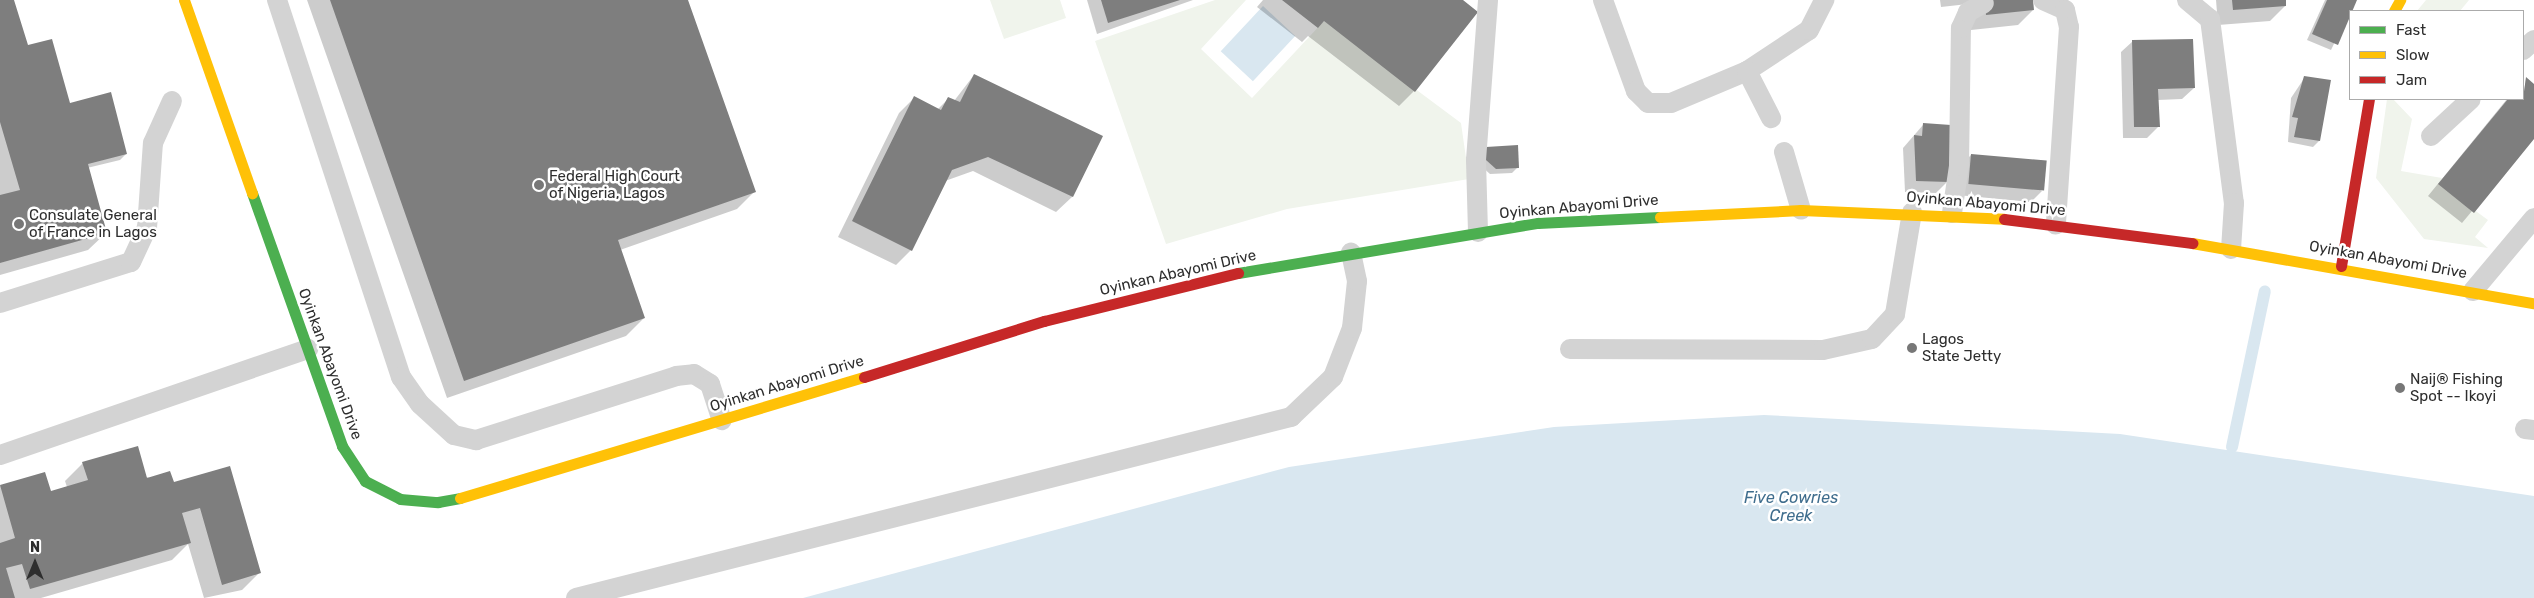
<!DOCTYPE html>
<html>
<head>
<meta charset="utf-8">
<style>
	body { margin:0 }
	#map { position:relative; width:2534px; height:598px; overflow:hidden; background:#fff; font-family:Rubik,sans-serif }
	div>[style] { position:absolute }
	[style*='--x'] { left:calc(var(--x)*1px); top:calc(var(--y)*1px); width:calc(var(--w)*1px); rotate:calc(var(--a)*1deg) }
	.green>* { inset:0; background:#f0f4ec }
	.water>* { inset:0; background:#d9e7f0; transform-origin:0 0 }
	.shadow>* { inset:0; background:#0003 }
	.stream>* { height:12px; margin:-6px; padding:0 6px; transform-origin:6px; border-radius:6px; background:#d9e7f0 }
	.building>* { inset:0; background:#7e7e7e; transform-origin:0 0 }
	.lane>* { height:20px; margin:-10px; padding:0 10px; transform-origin:10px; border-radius:10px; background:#d3d3d3 }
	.fast>* { height:11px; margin:-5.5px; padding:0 5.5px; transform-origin:5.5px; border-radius:5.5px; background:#4caf50 }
	.slow>* { height:11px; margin:-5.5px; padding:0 5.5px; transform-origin:5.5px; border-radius:5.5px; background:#ffc107 }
	.jam>* { height:11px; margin:-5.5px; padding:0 5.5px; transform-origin:5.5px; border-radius:5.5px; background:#c62828 }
	.dots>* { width:14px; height:14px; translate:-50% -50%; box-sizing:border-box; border:2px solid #fff; border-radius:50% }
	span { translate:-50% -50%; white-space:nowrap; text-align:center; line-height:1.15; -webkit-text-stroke:5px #fff; paint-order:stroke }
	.poi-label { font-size:15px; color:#2e2e2e }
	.left { translate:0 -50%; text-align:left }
	.street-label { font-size:15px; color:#2e2e2e }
	.water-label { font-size:16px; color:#3f6d8d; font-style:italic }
	.legend { position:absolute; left:2349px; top:10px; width:175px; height:90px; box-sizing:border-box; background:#fff; border:1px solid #ababab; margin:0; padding:6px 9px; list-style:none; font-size:15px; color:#2e2e2e }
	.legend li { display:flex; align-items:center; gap:10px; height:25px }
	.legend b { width:25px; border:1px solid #ababab }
	.north { position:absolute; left:10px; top:538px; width:50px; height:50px; -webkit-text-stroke:4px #fff; paint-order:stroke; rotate:0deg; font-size:14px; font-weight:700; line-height:20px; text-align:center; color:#2e2e2e }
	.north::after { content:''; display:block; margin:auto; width:18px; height:22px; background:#2e2e2e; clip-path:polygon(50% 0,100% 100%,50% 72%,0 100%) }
</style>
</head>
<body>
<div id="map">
	<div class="green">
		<i style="clip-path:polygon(990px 0,1060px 0,1066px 18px,1004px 39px)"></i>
		<i style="clip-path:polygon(1215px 0,1246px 0,1201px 49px,1252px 98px,1324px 21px,1461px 123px,1469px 179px,1287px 209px,1166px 244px,1095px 41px)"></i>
		<i style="clip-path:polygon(2426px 0,2469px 0,2460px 11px,2417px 11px)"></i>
		<i style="clip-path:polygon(2387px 99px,2393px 99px,2412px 119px,2401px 171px,2442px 178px,2439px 184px,2488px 220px,2475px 237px,2488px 248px,2424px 239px,2376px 178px)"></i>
	</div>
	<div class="water">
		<i style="left:1263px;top:6px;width:44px;height:62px;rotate:43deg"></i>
		<i style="clip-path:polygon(1764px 415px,2120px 434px,2534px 496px,2534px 598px,803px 598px,1289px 467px,1554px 427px)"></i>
	</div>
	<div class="shadow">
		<i style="clip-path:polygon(0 0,13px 0,26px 45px,69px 105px,126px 154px,120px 160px,87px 168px,106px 233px,88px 250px,0 275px)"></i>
		<i style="clip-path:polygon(307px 0,687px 0,754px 192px,737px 209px,620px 250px,644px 318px,626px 336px,447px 398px)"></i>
		<i style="clip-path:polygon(1087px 0,1193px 0,1097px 34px)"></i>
		<i style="clip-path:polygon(1263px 0,1461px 0,1414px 91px,1399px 106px,1308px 36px,1302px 42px,1257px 7px)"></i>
		<i style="clip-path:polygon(1940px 0,2032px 0,2033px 10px,2018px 25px,1971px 30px,1968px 4px,1941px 7px)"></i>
		<i style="clip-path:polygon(2216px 0,2285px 0,2285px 6px,2270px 21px,2218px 25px)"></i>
		<i style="clip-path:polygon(2325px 0,2355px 0,2331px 50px,2307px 40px)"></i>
		<i style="clip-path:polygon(2133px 41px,2194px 88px,2182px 99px,2158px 100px,2159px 126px,2147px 138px,2123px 138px,2121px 52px)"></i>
		<i style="clip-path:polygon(974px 75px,1101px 137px,1072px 197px,1056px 212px,973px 171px,945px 181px,911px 250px,896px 265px,838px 237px,899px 113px,914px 98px,938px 109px,948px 99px,954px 101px)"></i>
		<i style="clip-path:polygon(2305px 77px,2330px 81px,2319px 141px,2313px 147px,2288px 142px,2291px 98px)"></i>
		<i style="clip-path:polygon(2526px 79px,2534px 85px,2534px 137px,2462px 223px,2428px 196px,2507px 99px,2523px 99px)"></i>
		<i style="clip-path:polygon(1923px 125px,1947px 182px,1936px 193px,1905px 192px,1903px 148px)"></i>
		<i style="clip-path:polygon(1480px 154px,1518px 167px,1512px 173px,1490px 174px,1481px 166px)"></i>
		<i style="clip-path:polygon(1971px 155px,2042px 191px,2031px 202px,1957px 195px,1960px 166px)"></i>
		<i style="clip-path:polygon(83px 463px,173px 483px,229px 467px,259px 573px,242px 590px,204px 598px,188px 544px,172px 560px,41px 598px,0 598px,0 486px,44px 473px,50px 492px,67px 487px,65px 481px)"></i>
	</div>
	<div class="stream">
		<i style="--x:2232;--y:447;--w:159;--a:-78.1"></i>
	</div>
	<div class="building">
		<i style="clip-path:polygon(0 0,14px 0,28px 45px,52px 39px,70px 103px,111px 92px,127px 154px,88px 164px,107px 233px,0 263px,0 195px,20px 190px,0 122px)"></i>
		<i style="clip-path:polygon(330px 0,688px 0,756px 192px,618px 240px,645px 318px,464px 381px)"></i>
		<i style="clip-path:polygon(1101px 0,1180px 0,1108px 23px)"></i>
		<i style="clip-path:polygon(1282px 0,1463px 0,1478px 12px,1415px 92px,1324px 21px,1318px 28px)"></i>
		<i style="clip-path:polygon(1984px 0,2033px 0,2034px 10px,1986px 15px)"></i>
		<i style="clip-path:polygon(2232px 0,2286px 0,2286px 6px,2233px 10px)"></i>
		<i style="clip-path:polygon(2327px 0,2357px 0,2338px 45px,2312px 34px)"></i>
		<i style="clip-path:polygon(2193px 39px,2195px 88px,2158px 89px,2160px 127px,2134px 127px,2132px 40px)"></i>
		<i style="clip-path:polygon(974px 74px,1103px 136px,1073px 197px,988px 157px,952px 170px,912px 251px,852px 221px,914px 96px,941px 110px,948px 97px,960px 102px)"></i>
		<i style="clip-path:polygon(2304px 76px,2331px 80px,2320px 141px,2294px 137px,2298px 118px,2292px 117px)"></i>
		<i style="clip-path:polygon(2526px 77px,2534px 84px,2534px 139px,2474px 213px,2438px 184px,2508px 99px,2523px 99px)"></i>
		<i style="clip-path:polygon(1923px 123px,1951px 125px,1949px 182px,1916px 181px,1914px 135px,1922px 136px)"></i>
		<i style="clip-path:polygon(1518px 145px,1519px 168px,1496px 169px,1486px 160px,1486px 147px)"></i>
		<i style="left:1971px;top:154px;width:76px;height:30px;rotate:5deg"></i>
		<i style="clip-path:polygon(138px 446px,147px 478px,170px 471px,174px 482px,230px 466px,261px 573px,222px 585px,200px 508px,182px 513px,191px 543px,30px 589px,22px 564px,6px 568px,15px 598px,0 598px,0 543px,15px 538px,0 485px,45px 472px,51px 491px,88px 480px,82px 462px)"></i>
	</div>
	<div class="lane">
		<i style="--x:277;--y:0;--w:397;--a:71.8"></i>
		<i style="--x:401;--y:377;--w:33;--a:55"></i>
		<i style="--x:420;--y:404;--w:46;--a:42.4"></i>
		<i style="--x:454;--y:435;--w:23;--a:13"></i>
		<i style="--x:476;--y:440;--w:210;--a:-17.7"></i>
		<i style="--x:676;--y:376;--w:18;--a:-6"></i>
		<i style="--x:694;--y:374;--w:19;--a:32"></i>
		<i style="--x:710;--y:384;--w:38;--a:72"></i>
		<i style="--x:1603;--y:0;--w:97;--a:70.1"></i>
		<i style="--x:1636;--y:91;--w:17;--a:45"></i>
		<i style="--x:1648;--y:103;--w:23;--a:0"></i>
		<i style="--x:1671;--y:103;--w:82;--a:-22.8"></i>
		<i style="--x:1747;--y:71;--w:74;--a:-33.5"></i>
		<i style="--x:1809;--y:30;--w:34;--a:-63"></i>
		<i style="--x:2043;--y:0;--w:24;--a:24"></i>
		<i style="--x:2065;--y:10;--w:17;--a:77"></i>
		<i style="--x:2069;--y:27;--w:198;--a:93.8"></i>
		<i style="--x:2187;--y:0;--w:30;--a:40"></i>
		<i style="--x:2210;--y:19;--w:186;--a:82.6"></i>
		<i style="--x:2234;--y:203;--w:46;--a:93.7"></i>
		<i style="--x:2523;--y:50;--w:15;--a:-42"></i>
		<i style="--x:1747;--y:71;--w:53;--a:62.9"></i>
		<i style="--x:2431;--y:136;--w:54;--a:-42.8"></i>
		<i style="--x:1784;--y:152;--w:60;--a:73.7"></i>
		<i style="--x:1952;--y:213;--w:48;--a:-81.5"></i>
		<i style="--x:1959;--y:166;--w:138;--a:-89.2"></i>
		<i style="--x:1961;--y:28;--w:17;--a:-66"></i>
		<i style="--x:1968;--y:12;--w:18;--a:-29"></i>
		<i style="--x:1478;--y:232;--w:72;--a:-91.6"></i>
		<i style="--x:1476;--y:160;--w:160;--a:-85.7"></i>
		<i style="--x:2473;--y:291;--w:95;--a:-50.1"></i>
		<i style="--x:0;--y:303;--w:137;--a:-17.4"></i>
		<i style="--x:131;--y:262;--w:38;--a:-65"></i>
		<i style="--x:147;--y:228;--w:85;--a:-86"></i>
		<i style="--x:153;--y:143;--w:46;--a:-65.7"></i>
		<i style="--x:1570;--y:349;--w:253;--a:0.2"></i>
		<i style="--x:1823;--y:350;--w:50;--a:-12.7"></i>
		<i style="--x:1872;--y:339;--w:34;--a:-47"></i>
		<i style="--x:1895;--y:314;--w:103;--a:-80.5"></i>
		<i style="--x:2525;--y:429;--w:9;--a:6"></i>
		<i style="--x:0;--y:455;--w:326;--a:-19"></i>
		<i style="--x:576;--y:598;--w:738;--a:-14.21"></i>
		<i style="--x:1291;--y:417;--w:58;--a:-43.6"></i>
		<i style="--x:1333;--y:377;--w:53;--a:-68.8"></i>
		<i style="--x:1352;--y:328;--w:47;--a:-83.9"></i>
		<i style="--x:1357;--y:281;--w:29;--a:-102"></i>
	</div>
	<div class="fast">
		<i style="--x:252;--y:193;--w:269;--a:70.4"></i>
		<i style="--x:342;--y:446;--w:42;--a:56.7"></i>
		<i style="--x:365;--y:481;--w:39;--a:27"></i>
		<i style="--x:400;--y:499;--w:38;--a:5"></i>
		<i style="--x:438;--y:502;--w:22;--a:-10"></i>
		<i style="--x:1238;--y:273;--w:304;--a:-9.5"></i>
		<i style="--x:1538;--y:223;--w:122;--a:-2.8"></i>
	</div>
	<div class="slow">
		<i style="--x:184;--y:0;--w:205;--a:70.6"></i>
		<i style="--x:2394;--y:11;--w:13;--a:-61"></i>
		<i style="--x:1660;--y:217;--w:141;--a:-2.8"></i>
		<i style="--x:1801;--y:210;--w:203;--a:2.5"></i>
		<i style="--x:2192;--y:243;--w:347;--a:10"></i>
		<i style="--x:460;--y:498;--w:422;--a:-16.7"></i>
	</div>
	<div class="jam">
		<i style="--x:2004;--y:219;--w:190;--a:7.3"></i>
		<i style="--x:2341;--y:266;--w:169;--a:-80.5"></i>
		<i style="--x:864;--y:377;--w:189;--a:-17.3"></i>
		<i style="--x:1044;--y:321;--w:200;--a:-13.9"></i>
	</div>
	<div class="dots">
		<i style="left:539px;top:185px;background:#777"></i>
		<i style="left:19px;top:224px;background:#777"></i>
		<i style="left:1912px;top:348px;background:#777"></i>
		<i style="left:2400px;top:388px;background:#777"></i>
	</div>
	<div class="poi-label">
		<span class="left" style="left:549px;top:185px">Federal High Court<br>of Nigeria, Lagos</span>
		<span class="left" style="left:29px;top:224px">Consulate General<br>of France in Lagos</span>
		<span class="left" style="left:1922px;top:348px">Lagos<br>State Jetty</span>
		<span class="left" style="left:2410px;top:388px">Naij® Fishing<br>Spot -- Ikoyi</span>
	</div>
	<div class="street-label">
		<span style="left:1986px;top:204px;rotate:5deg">Oyinkan Abayomi Drive</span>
		<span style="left:1579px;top:207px;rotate:-5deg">Oyinkan Abayomi Drive</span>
		<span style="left:2388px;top:260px;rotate:10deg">Oyinkan Abayomi Drive</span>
		<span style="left:1178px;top:273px;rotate:-13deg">Oyinkan Abayomi Drive</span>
		<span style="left:330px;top:364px;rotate:70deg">Oyinkan Abayomi Drive</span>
		<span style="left:787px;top:384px;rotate:-17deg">Oyinkan Abayomi Drive</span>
	</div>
	<div class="water-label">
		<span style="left:1791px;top:507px">Five Cowries<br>Creek</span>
	</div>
	<ul class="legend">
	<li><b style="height:6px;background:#4caf50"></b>Fast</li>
	<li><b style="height:6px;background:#ffc107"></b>Slow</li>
	<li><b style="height:6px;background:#c62828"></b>Jam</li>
	</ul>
	<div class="north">N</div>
</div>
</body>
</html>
